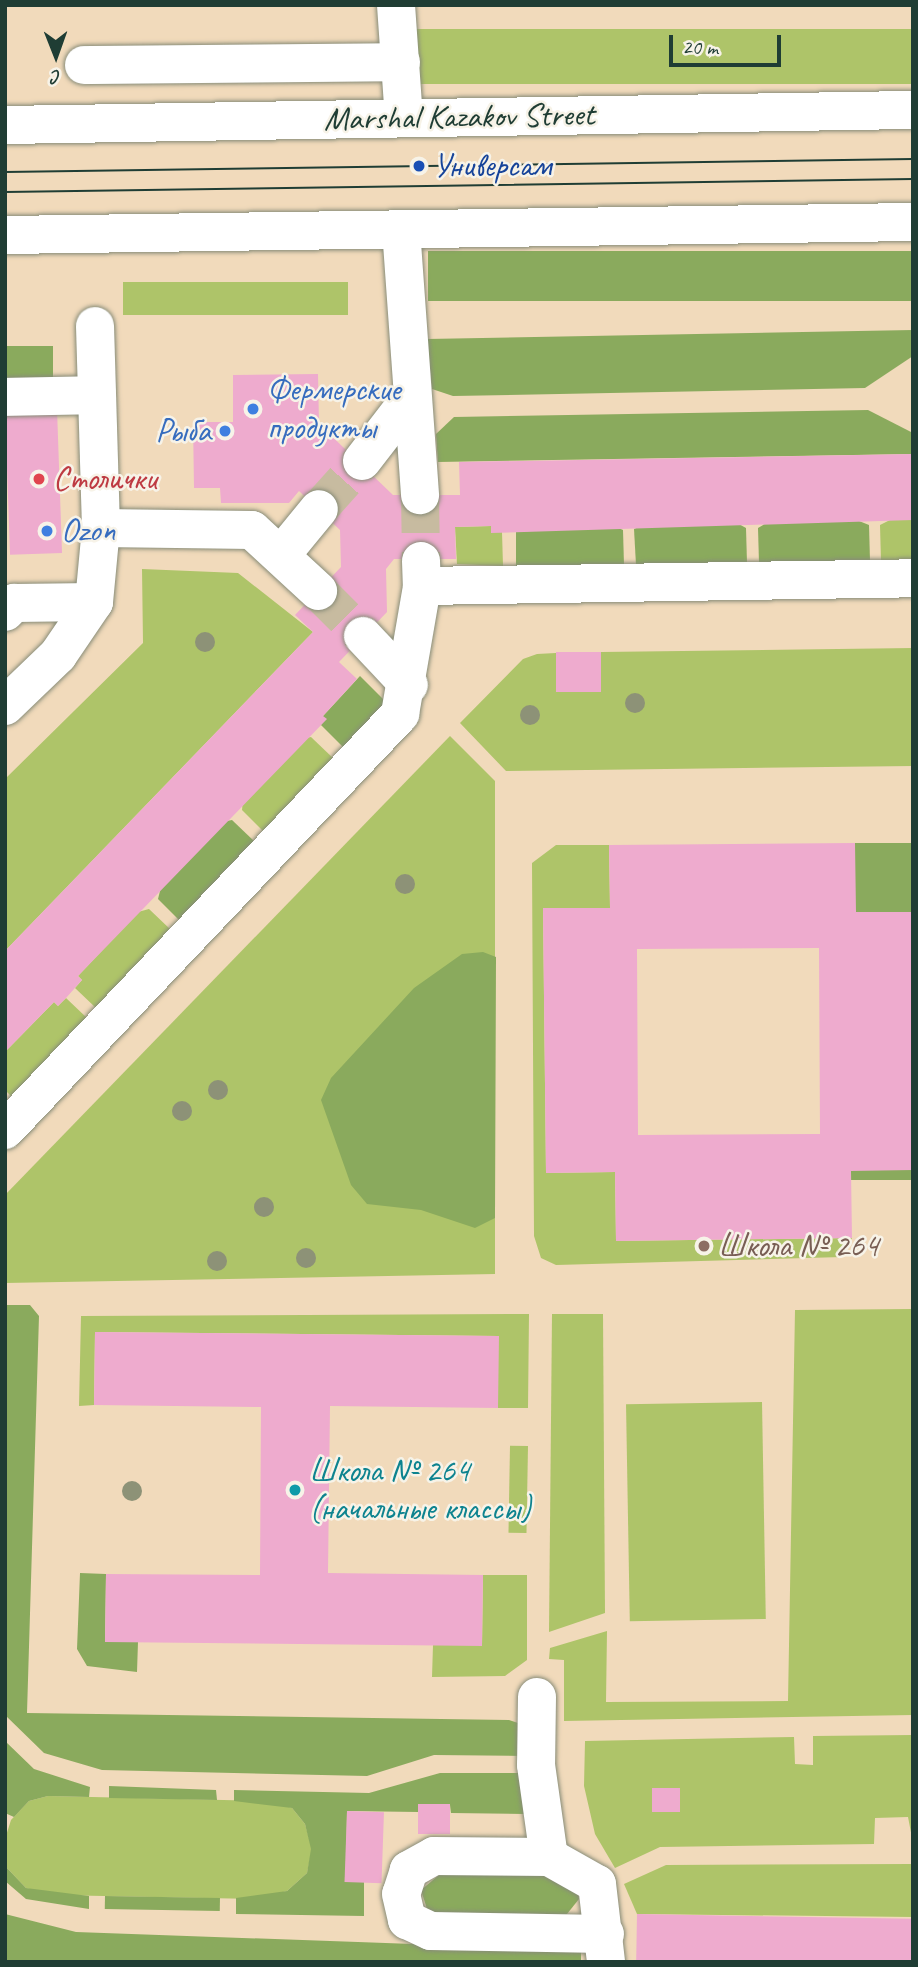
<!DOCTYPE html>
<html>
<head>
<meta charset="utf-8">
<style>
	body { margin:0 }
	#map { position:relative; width:918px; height:1967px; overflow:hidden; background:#f1dabb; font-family:Caveat,sans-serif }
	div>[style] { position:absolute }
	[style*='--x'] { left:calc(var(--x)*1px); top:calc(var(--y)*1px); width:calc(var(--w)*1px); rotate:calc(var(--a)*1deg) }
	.green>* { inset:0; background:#aec469; transform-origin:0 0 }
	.forest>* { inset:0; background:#8aaa5d; transform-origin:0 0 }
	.building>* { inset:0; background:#eeabce; transform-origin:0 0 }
	.minor-tunnel>* { height:38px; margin-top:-19px; transform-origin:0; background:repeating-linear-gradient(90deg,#c7bba0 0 38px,transparent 0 57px) }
	.roads { filter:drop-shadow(0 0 2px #888c78) drop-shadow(0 0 2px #888c78) }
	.minor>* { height:38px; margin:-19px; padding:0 19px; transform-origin:19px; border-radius:19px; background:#fff }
	.tram>* { height:2px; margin:-1px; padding:0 1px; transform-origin:1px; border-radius:1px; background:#1f3d34 }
	.trees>* { width:20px; height:20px; margin:-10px; border-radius:50%; background:#8d9277 }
	.dots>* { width:19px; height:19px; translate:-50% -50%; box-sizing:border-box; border:4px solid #f7f3e8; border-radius:50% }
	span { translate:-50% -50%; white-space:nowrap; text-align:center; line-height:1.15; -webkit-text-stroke:5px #f7f3e8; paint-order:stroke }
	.street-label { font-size:33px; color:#1f3d34 }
	.transit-label { font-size:33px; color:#164399 }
	.left { translate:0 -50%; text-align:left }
	.shop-label { font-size:33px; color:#366cbe }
	.right { translate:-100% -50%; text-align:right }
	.health-label { font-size:33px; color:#be3a42 }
	.education-label { font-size:33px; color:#785e54 }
	.culture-label { font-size:33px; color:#0d838f }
	.frame { position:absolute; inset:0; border:7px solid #1f3d34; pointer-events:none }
	.north { position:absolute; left:21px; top:21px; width:70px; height:70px; -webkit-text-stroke:5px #f7f3e8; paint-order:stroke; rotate:179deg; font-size:19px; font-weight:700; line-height:28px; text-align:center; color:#1f3d34 }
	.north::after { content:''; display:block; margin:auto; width:24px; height:32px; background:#1f3d34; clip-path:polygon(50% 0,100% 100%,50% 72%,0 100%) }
	.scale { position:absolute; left:669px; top:35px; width:112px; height:32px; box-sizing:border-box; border:4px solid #1f3d34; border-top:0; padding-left:9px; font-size:21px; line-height:24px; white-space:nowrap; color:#1f3d34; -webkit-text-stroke:5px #f7f3e8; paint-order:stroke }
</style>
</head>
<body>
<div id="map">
	<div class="green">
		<i style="left:913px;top:29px;width:55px;height:498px;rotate:90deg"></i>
		<i style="left:348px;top:282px;width:33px;height:225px;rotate:90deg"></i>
		<i style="clip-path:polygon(890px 520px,913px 520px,913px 561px,881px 561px,880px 525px)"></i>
		<i style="clip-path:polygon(491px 526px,502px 532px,503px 566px,457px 564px,455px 527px)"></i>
		<i style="clip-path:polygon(142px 569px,238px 573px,313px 632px,5px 951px,5px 779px,143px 643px)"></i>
		<i style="clip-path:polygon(913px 648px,913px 766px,506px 771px,460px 723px,523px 659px,537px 654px,556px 653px,557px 692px,601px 692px,601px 652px)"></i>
		<i style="clip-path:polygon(450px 736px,495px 781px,495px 1274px,5px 1283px,5px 1195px)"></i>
		<i style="clip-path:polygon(311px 737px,334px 759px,264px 832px,242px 810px,243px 800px,301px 739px)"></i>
		<i style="clip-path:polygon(556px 845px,609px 845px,610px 908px,543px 909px,546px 1173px,615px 1172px,616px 1241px,852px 1238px,842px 1257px,556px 1265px,541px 1258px,534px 1236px,532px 863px)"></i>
		<i style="clip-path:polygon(149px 909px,171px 930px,96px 1008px,75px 988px,82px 980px,78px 976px,138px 912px)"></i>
		<i style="clip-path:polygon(66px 998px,87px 1018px,11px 1096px,5px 1090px,5px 1052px,54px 1002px,58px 1006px)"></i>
		<i style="clip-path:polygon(913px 1309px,913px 1715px,564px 1721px,564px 1660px,549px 1659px,550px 1648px,607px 1631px,606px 1702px,788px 1701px,795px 1310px)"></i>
		<i style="clip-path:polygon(529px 1314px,528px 1408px,498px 1408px,498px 1336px,95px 1332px,94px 1405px,79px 1406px,81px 1316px)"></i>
		<i style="clip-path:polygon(552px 1314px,603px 1314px,605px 1613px,549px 1632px)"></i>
		<i style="left:762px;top:1402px;width:217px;height:136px;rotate:89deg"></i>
		<i style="left:528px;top:1446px;width:87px;height:18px;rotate:91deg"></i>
		<i style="clip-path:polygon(483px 1575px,527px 1575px,527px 1660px,505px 1676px,432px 1677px,433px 1645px,482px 1645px)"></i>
		<i style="clip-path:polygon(913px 1735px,913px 1843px,908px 1817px,875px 1818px,874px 1844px,660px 1847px,615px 1868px,595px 1834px,584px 1786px,585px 1741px,794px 1737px,795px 1764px,813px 1765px,813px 1736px)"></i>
		<i style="clip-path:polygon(48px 1796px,271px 1801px,292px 1808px,305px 1824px,312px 1849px,307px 1873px,287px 1891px,256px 1899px,53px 1895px,26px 1888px,7px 1868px,5px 1839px,11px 1820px,29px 1801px)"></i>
		<i style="clip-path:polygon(913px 1864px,913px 1917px,637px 1914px,624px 1884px,666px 1865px)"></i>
	</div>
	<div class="forest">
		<i style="left:913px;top:251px;width:50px;height:485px;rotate:90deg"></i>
		<i style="clip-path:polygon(913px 330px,913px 356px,865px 388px,453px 396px,432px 389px,427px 339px)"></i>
		<i style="left:53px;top:346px;width:36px;height:48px;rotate:90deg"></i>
		<i style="clip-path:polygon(868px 410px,913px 433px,913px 454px,438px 462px,436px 434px,454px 417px)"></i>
		<i style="clip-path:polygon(859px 521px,869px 525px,870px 561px,759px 563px,758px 528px,768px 522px)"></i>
		<i style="clip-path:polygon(737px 523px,746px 528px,747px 563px,636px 565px,634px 529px,646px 524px)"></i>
		<i style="clip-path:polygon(612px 525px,623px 530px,624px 565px,516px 566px,516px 532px)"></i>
		<i style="clip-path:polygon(360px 676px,387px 703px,344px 748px,321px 725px,323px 716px)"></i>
		<i style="clip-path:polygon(232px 820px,255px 842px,180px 921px,158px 899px,161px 887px,222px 822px)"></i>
		<i style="left:855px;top:843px;width:58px;height:69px"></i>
		<i style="clip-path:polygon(483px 952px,496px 957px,495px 1218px,475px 1228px,421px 1210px,367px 1204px,351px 1185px,321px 1100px,331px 1078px,414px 988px,462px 954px)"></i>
		<i style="left:913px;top:1170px;width:10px;height:62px;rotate:90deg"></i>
		<i style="clip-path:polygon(5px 1305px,30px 1305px,39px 1316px,27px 1713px,509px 1720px,521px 1724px,526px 1756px,434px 1755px,367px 1776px,102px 1770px,44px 1753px,5px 1715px)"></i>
		<i style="clip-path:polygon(80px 1573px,106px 1574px,105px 1642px,138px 1642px,137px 1672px,87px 1666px,77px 1649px)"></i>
		<i style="clip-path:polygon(5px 1741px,34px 1769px,90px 1787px,89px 1797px,48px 1796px,29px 1801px,14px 1817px,5px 1813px)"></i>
		<i style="clip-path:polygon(440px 1773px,524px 1773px,524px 1814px,451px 1813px,450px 1805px,418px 1812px,347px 1811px,346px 1882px,364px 1882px,364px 1916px,236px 1914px,236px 1898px,287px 1891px,307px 1873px,311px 1849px,305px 1824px,292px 1808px,234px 1801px,234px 1790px,369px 1793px)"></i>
		<i style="clip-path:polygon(109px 1786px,216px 1790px,217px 1800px,109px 1798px)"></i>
		<i style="clip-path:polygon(5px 1856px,7px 1868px,26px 1888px,89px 1896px,89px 1909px,26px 1899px,5px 1881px)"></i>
		<i style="clip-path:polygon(439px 1875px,554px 1875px,577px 1888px,579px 1899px,563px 1919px,443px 1917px,427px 1909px,421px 1890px)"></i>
		<i style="left:105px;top:1896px;width:115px;height:13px;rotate:1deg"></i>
		<i style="clip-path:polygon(5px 1914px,76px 1932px,581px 1950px,581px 1962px,5px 1962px)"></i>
	</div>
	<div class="building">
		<i style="clip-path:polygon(318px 374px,319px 424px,393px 495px,460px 495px,459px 462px,913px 454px,913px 520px,491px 533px,491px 526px,455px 527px,456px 559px,394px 559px,386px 569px,387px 612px,339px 662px,357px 679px,323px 716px,327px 719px,78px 976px,82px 980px,66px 998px,58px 1006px,54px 1002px,5px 1052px,5px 951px,313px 632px,295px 615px,341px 567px,340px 530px,299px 491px,289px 503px,221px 503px,220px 488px,194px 488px,193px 422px,233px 422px,233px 375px)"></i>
		<i style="left:57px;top:409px;width:144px;height:52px;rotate:88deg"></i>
		<i style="left:601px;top:652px;width:40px;height:45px;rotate:90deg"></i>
		<i style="clip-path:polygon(evenodd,855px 843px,856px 912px,913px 912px,913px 1170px,851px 1171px,852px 1238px,616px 1241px,615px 1172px,546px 1173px,543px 908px,610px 908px,609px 845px,855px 843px,819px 948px,820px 1134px,638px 1135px,637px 949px,819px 948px)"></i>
		<i style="clip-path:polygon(95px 1332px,499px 1336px,498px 1408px,330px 1406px,328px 1573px,483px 1575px,482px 1646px,105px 1642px,106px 1574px,260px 1575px,261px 1407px,94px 1405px)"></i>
		<i style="left:652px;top:1788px;width:28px;height:24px"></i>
		<i style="left:418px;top:1804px;width:32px;height:30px"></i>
		<i style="left:347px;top:1811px;width:37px;height:71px;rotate:2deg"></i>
		<i style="left:637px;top:1914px;width:276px;height:48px;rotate:1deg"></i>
	</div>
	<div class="minor-tunnel">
		<i style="--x:420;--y:495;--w:64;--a:89.1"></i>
		<i style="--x:319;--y:509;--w:64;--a:-48.1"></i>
		<i style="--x:318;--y:591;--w:64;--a:45"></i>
	</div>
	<div class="roads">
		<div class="minor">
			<i style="--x:396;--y:5;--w:113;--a:86"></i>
			<i style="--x:84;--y:65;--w:317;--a:-0.5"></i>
			<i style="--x:5;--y:125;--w:908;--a:-0.95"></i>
			<i style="--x:401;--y:229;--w:267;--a:85.9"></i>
			<i style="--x:5;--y:235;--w:908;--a:-0.82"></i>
			<i style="--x:5;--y:397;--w:92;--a:-1.2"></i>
			<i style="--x:362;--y:461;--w:82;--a:-52.4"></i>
			<i style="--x:101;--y:528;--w:151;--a:0.8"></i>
			<i style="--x:252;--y:530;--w:90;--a:42.7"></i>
			<i style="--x:282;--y:554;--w:58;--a:-50.6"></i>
			<i style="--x:421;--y:561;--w:25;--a:88"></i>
			<i style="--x:422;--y:586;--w:491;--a:-0.9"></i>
			<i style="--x:5;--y:612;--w:13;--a:-45"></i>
			<i style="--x:14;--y:603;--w:80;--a:-0.7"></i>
			<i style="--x:363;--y:636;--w:67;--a:46.8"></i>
			<i style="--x:5;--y:706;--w:74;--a:-43.9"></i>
			<i style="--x:58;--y:655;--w:64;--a:-55.8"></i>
			<i style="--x:94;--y:602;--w:74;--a:-84.6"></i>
			<i style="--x:101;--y:528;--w:202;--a:-91.7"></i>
			<i style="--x:5;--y:1130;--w:574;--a:-46.48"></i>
			<i style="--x:400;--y:714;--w:130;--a:-80.2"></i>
			<i style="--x:537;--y:1697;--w:68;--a:90.8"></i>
			<i style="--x:536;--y:1765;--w:93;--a:82"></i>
			<i style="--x:549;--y:1857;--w:55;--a:29.4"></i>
			<i style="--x:597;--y:1884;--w:79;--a:83.4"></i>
			<i style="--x:549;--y:1857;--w:115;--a:-179.5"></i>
			<i style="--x:434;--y:1856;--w:29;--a:151"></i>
			<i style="--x:409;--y:1870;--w:25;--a:108"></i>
			<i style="--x:401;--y:1894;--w:27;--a:77"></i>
			<i style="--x:407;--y:1920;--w:26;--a:25"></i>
			<i style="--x:431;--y:1931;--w:174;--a:1"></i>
		</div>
	</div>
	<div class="tram">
		<i style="--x:5;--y:172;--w:908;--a:-0.82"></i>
		<i style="--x:5;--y:192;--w:908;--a:-0.82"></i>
	</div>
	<div class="trees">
		<i style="left:205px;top:642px"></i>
		<i style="left:635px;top:703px"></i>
		<i style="left:530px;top:715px"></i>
		<i style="left:405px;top:884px"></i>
		<i style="left:218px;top:1090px"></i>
		<i style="left:182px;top:1111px"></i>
		<i style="left:264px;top:1207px"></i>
		<i style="left:306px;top:1258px"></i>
		<i style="left:217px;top:1261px"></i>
		<i style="left:132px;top:1491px"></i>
	</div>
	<div class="dots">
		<i style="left:419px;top:166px;background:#1a4fb4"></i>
		<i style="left:253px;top:409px;background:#3f7fe0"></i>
		<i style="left:225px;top:431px;background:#3f7fe0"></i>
		<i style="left:39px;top:479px;background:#e0444e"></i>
		<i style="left:47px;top:531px;background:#3f7fe0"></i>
		<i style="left:704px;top:1246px;background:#8d6e63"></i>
		<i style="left:295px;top:1490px;background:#0f9aa8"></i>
	</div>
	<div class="street-label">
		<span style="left:459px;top:117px;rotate:-1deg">Marshal Kazakov Street</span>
	</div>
	<div class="transit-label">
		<span class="left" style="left:433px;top:166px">Универсам</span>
	</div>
	<div class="shop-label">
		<span class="left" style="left:267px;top:409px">Фермерские<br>продукты</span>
		<span class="right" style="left:211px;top:431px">Рыба</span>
		<span class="left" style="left:61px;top:531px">Ozon</span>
	</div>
	<div class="health-label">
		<span class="left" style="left:53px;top:479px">Столички</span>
	</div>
	<div class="education-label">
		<span class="left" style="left:718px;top:1246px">Школа № 264</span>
	</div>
	<div class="culture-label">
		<span class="left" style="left:309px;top:1490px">Школа № 264<br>(начальные классы)</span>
	</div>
	<div class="frame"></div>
	<div class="north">С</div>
	<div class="scale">20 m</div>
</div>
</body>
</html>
